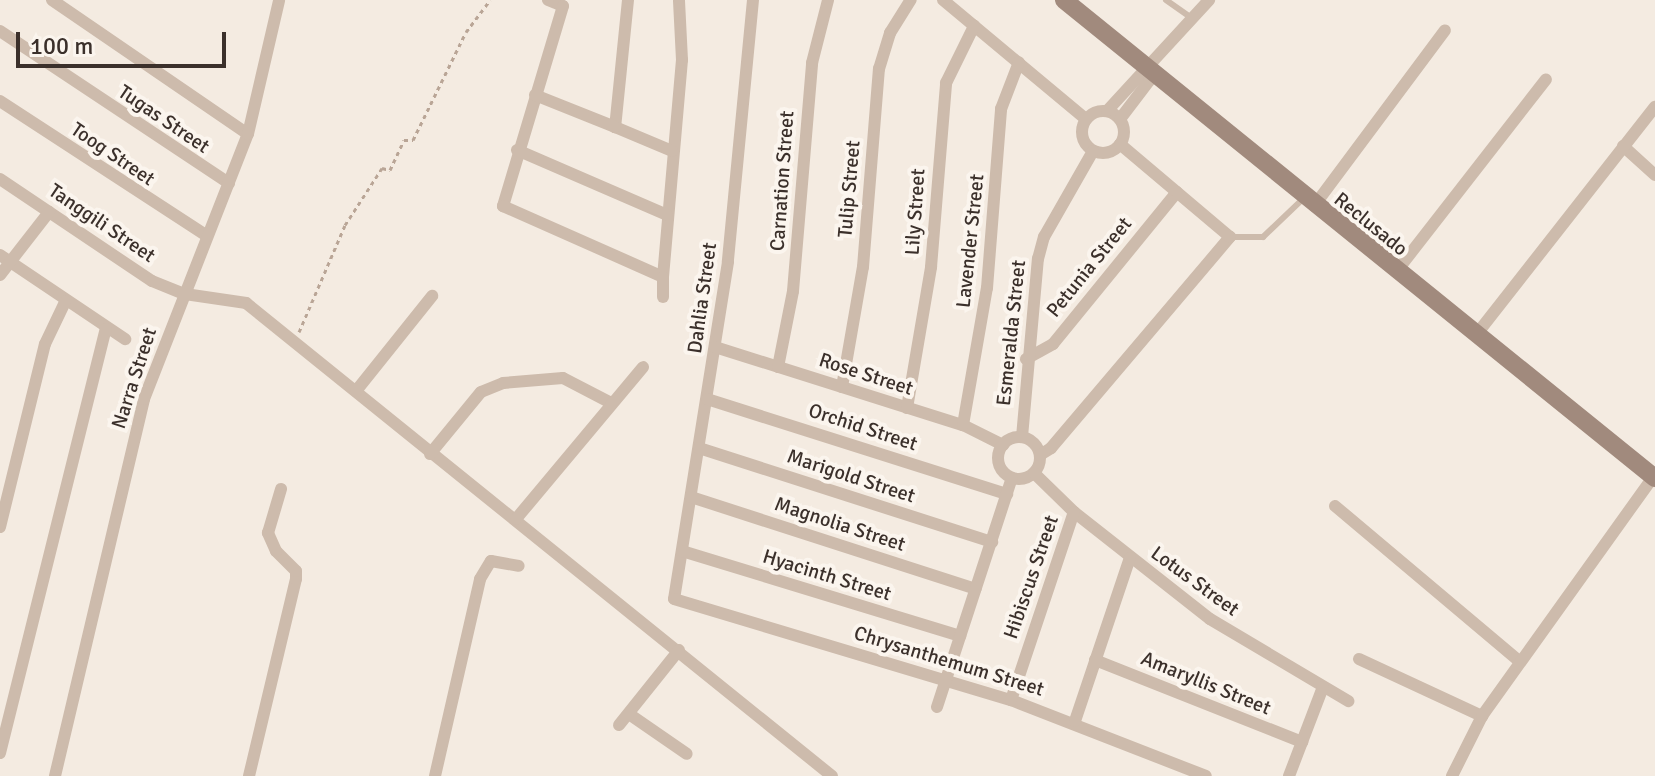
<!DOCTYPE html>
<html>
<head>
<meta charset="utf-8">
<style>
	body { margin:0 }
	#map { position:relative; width:1655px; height:776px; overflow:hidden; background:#f4ebe1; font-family:Signika,sans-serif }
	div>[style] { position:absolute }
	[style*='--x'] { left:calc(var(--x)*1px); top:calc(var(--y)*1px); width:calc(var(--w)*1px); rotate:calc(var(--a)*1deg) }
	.path>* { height:3px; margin-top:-1.5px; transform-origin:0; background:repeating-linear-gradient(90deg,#b9a596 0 4px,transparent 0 8px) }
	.lane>* { height:6px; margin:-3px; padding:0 3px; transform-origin:3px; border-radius:3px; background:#cdbbac }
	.street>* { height:12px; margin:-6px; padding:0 6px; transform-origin:6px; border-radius:6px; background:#cdbbac }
	.street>.ring { margin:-6px; padding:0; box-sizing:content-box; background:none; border:12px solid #cdbbac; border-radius:50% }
	.secondary>* { height:18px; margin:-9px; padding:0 9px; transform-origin:9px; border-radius:9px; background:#a18a7d }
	span { translate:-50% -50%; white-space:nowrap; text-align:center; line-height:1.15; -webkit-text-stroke:8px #fbf5ee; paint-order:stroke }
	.street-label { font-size:20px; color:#3b302b }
	.scale { position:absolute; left:16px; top:32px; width:210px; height:36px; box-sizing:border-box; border:4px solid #3b302b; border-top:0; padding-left:10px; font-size:24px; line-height:28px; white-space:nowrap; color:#3b302b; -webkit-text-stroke:6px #fbf5ee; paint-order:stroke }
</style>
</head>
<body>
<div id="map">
	<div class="path">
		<i style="--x:299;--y:332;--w:116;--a:-66.7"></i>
		<i style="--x:345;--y:225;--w:68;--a:-57"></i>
		<i style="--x:382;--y:168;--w:8;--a:14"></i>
		<i style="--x:390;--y:170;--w:33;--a:-65"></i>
		<i style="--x:404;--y:140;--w:9;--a:0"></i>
		<i style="--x:413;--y:140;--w:120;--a:-63.9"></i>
		<i style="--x:466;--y:32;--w:40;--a:-53"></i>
	</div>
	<div class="lane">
		<i style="--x:1166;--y:0;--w:33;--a:35"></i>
		<i style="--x:1230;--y:237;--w:33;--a:0"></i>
		<i style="--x:1263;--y:237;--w:57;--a:-43.6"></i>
	</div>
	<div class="street">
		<i style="--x:52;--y:0;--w:237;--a:34.4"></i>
		<i style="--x:548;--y:0;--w:16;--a:22"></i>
		<i style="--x:563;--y:6;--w:209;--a:106.7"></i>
		<i style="--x:503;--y:206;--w:175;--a:23.9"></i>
		<i style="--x:663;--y:277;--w:218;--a:-85"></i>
		<i style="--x:682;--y:60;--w:60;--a:-92.9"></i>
		<i style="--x:628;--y:0;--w:128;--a:95.8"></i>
		<i style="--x:615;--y:127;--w:62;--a:22.8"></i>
		<i style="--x:753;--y:0;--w:263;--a:95.5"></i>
		<i style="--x:728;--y:262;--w:341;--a:99.1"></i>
		<i style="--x:674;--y:599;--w:352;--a:16.7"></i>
		<i style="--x:1011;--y:700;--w:209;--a:21.3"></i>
		<i style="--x:943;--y:0;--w:186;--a:39.8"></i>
		<i style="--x:0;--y:31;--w:275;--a:33.6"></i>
		<i style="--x:535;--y:95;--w:86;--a:21.8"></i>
		<i style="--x:0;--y:101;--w:247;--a:33.1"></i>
		<i class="ring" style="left:1082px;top:111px;width:30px;height:30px"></i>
		<i style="--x:1107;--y:111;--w:151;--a:-47.4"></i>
		<i style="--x:1120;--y:119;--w:48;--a:-52.7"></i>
		<i style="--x:1149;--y:81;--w:11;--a:-85"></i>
		<i style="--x:1623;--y:146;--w:43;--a:42.2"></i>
		<i style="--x:517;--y:150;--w:163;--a:23.4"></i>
		<i style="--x:0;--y:179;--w:183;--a:33.9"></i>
		<i style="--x:152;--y:281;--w:35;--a:22"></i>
		<i style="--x:185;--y:294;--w:62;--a:8.4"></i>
		<i style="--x:246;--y:303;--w:753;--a:38.91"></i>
		<i style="--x:1314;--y:206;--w:219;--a:-53.3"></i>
		<i style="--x:0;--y:255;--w:151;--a:33.9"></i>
		<i style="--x:1396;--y:272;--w:244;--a:-52.1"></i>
		<i style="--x:0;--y:275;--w:80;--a:-52.1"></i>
		<i style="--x:663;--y:277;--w:20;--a:90"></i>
		<i style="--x:1476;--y:335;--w:290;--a:-51.9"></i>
		<i style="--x:715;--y:347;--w:260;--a:17.5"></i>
		<i style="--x:963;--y:425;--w:45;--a:26.6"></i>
		<i style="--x:1026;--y:359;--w:31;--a:-29"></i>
		<i style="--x:1053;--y:344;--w:196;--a:-50.8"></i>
		<i style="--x:778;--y:367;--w:77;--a:-78.8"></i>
		<i style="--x:793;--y:291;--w:229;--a:-85.2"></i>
		<i style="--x:812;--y:63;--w:65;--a:-75.7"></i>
		<i style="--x:842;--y:387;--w:122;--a:-80.1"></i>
		<i style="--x:863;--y:267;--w:199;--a:-85.4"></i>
		<i style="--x:879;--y:69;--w:38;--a:-73"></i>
		<i style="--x:890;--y:33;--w:39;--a:-58"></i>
		<i style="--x:356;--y:391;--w:122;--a:-51.3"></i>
		<i style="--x:707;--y:399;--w:315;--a:17.6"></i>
		<i style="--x:907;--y:408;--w:143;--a:-80.3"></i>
		<i style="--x:931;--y:267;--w:185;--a:-85.3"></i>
		<i style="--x:946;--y:83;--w:64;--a:-63.8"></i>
		<i style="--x:963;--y:425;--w:139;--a:-80.1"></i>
		<i style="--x:987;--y:288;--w:180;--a:-85.5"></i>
		<i style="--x:1001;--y:109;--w:50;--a:-69"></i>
		<i style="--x:1022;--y:437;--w:179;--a:-84.9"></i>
		<i style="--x:1038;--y:259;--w:23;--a:-75"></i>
		<i style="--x:1044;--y:237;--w:99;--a:-60.3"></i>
		<i class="ring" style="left:998px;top:437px;width:30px;height:30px"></i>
		<i style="--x:699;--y:448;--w:308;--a:17.8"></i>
		<i style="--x:430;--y:454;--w:80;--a:-50.6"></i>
		<i style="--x:481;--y:392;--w:24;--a:-22"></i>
		<i style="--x:503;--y:383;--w:60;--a:-4.8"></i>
		<i style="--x:563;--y:378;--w:54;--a:27.5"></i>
		<i style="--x:1040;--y:455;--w:13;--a:-32"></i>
		<i style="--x:1051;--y:448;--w:277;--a:-49.7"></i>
		<i style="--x:1230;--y:237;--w:144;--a:-139.8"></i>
		<i style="--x:1034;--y:473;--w:56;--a:44.3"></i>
		<i style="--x:1074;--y:512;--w:173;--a:38.2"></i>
		<i style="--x:1210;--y:619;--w:161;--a:30.7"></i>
		<i style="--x:691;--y:497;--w:299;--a:17.9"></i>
		<i style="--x:1335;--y:506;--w:242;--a:40.1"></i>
		<i style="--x:516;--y:519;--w:198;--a:-50.1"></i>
		<i style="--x:0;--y:527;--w:188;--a:-76.2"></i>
		<i style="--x:45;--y:344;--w:47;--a:-64.5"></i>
		<i style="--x:682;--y:551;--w:291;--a:17"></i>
		<i style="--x:1359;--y:659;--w:136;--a:24.9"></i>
		<i style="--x:1095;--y:660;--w:223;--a:21.6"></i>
		<i style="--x:1011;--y:700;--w:198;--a:-71.5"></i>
		<i style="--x:937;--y:707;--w:241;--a:-71.9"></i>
		<i style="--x:629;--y:714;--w:70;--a:34.6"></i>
		<i style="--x:1075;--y:721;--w:172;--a:-71.4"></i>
		<i style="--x:619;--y:725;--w:96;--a:-51.3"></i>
		<i style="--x:0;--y:753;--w:437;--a:-76"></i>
		<i style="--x:55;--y:776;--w:387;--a:-76.7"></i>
		<i style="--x:144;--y:399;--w:285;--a:-68.6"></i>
		<i style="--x:248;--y:134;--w:137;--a:-76.9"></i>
		<i style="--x:249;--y:776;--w:203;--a:-76.6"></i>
		<i style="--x:296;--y:579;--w:8;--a:-90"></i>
		<i style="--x:296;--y:571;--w:28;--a:-135"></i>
		<i style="--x:276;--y:551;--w:20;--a:-114"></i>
		<i style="--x:268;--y:533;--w:46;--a:-73.5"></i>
		<i style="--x:435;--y:776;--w:202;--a:-77.1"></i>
		<i style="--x:480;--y:579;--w:21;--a:-59"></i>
		<i style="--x:491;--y:561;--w:28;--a:10"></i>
		<i style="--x:1289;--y:776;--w:95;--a:-69.1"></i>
		<i style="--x:1452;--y:776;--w:67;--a:-63.4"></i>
		<i style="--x:1482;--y:716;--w:294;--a:-54.4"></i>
	</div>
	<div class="secondary">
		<i style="--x:1064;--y:0;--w:760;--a:38.97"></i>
	</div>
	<div class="street-label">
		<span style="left:164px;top:119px;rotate:34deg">Tugas Street</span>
		<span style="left:113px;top:154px;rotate:34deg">Toog Street</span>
		<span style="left:782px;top:181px;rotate:-86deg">Carnation Street</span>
		<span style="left:849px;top:189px;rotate:-85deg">Tulip Street</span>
		<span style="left:915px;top:212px;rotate:-86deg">Lily Street</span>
		<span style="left:102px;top:223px;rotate:34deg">Tanggili Street</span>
		<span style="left:1371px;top:224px;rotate:39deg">Reclusado</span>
		<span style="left:970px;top:241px;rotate:-84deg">Lavender Street</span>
		<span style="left:1089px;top:267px;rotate:-51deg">Petunia Street</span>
		<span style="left:702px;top:298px;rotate:-82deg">Dahlia Street</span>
		<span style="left:1011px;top:333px;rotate:-84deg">Esmeralda Street</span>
		<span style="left:866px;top:374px;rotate:18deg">Rose Street</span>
		<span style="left:134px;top:378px;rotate:-72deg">Narra Street</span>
		<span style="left:863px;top:427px;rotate:18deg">Orchid Street</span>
		<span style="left:851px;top:476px;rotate:18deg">Marigold Street</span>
		<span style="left:840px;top:524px;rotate:18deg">Magnolia Street</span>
		<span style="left:827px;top:575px;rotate:17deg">Hyacinth Street</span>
		<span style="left:1031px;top:577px;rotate:-71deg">Hibiscus Street</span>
		<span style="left:1195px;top:581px;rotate:36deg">Lotus Street</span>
		<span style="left:949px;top:661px;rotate:17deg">Chrysanthemum Street</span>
		<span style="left:1206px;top:683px;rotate:22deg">Amaryllis Street</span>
	</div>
	<div class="scale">100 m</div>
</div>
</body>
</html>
